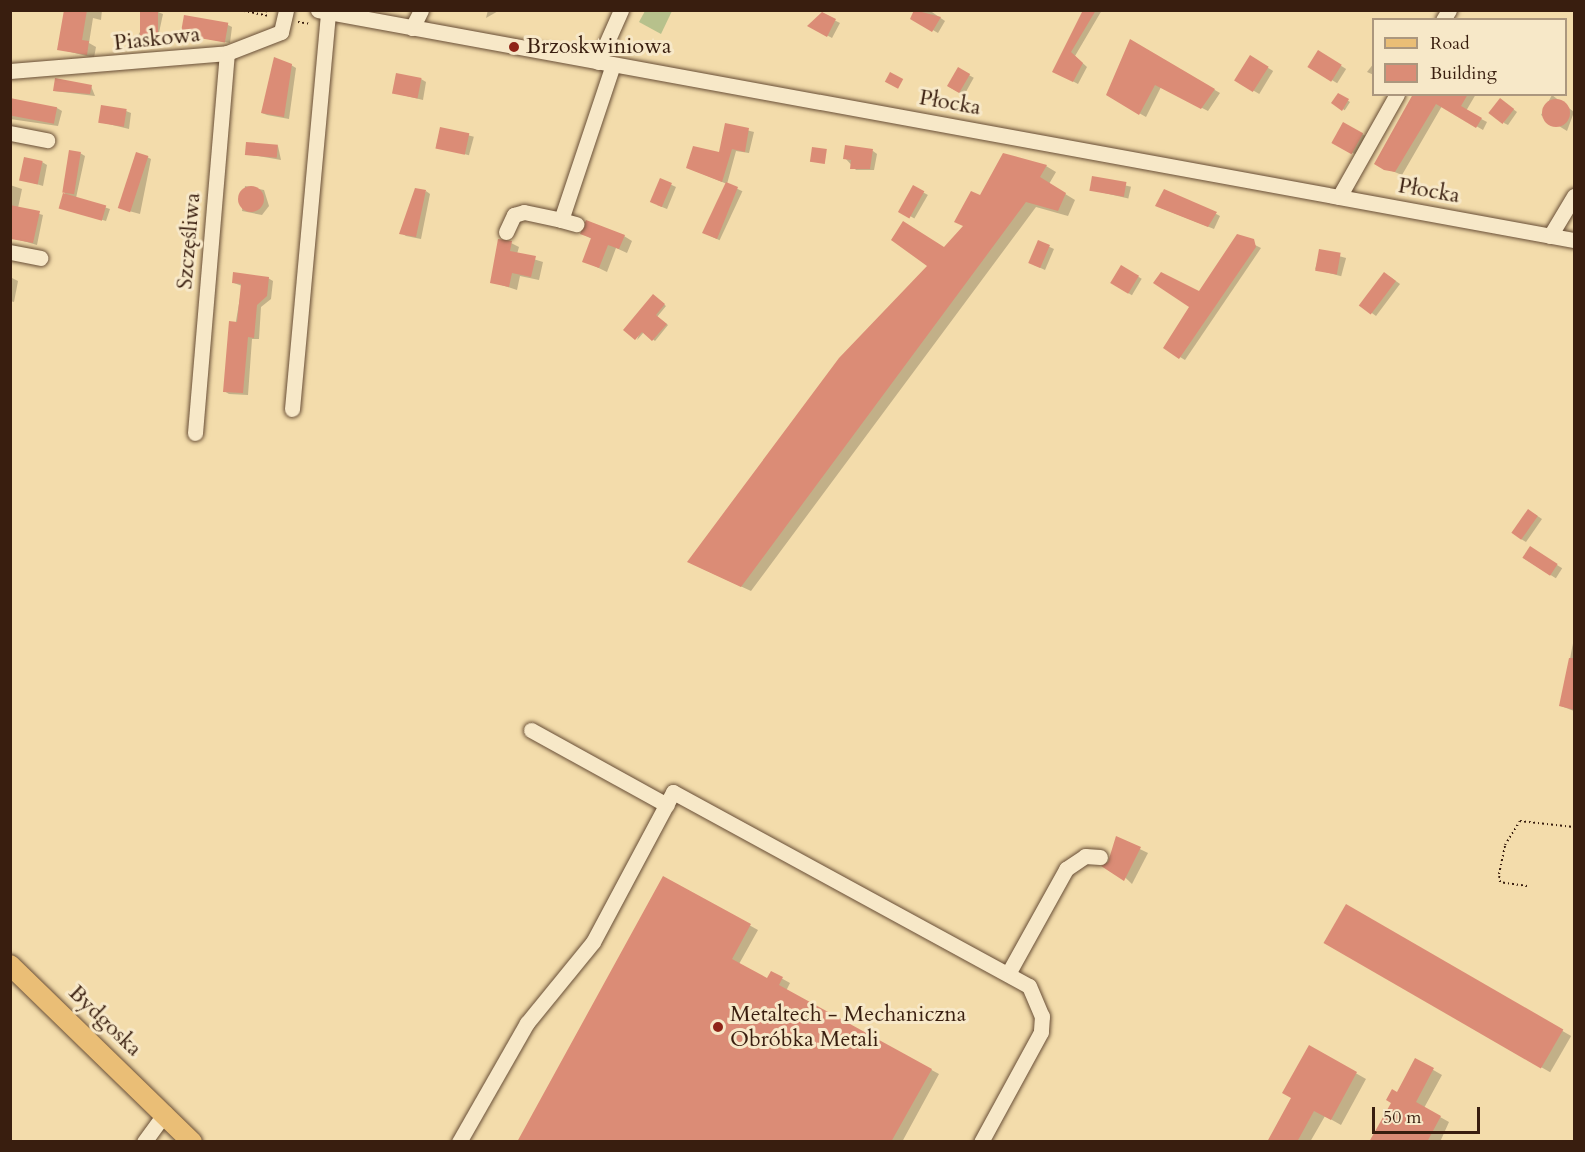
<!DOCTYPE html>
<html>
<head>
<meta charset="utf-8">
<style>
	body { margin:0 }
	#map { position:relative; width:1585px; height:1152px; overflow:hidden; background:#f3dcab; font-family:Cardo,serif }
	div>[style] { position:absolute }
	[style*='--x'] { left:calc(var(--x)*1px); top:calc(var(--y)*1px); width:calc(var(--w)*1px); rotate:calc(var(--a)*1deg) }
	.green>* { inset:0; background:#b7c18c }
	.shadow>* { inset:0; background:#0003; transform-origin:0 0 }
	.building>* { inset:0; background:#db8c76; transform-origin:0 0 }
	.round { border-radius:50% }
	.path>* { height:2px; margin-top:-1px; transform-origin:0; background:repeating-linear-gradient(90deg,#391e0f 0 1.5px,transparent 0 4.5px) }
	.roads { filter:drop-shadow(0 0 2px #684e36) drop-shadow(0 0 2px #684e36) }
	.minor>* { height:15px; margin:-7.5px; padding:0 7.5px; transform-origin:7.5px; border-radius:7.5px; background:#f7e8c8 }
	.major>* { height:20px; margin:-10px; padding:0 10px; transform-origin:10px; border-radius:10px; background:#eabe76 }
	.dots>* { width:16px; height:16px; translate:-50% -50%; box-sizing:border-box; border:3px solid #f7e8c8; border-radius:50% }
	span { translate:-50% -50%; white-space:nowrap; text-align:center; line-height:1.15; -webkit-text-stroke:6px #f7e8c8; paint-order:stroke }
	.street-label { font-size:22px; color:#391e0f }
	.poi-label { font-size:22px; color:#391e0f }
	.left { translate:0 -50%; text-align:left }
	.frame { position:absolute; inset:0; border:12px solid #391e0f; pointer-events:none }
	.legend { position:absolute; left:1372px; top:18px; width:195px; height:78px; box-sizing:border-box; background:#f7e8c8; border:2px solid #ab977e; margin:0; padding:8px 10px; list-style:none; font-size:18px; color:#391e0f }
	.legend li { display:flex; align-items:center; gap:12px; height:30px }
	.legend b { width:30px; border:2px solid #ab977e }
	.scale { position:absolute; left:1372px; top:1107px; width:108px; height:27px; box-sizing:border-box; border:3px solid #391e0f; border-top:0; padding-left:8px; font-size:18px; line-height:21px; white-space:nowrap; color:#391e0f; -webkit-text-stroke:4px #f7e8c8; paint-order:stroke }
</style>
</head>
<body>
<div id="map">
	<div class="green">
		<i style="clip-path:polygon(645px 11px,672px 11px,661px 34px,639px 22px)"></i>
	</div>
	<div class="shadow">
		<i style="clip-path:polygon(65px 10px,102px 10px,101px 20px,93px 18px,89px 43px,96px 47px,94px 58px,59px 49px)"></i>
		<i style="clip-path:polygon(153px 10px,163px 14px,157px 42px,137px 37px)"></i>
		<i style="clip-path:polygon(488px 10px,500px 10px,486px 18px)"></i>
		<i style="clip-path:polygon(916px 10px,929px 10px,945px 21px,938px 33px,912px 18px)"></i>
		<i style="clip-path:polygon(1086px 10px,1102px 10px,1075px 56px,1087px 67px,1078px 84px,1054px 71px)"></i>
		<i style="clip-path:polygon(822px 14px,840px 23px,832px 38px,810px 26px)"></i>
		<i style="clip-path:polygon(228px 25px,232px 27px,230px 43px,182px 34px)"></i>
		<i style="clip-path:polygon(1131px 41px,1220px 93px,1208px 111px,1161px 87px,1146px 117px,1107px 95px)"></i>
		<i style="left:1319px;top:52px;width:32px;height:17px;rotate:32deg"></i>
		<i style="left:1250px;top:57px;width:27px;height:27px;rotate:31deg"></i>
		<i style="clip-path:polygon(1374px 63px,1374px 75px,1367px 72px)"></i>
		<i style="clip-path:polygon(291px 65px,296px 68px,289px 119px,267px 115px,262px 113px)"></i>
		<i style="left:958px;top:69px;width:18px;height:20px;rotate:29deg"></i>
		<i style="clip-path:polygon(421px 79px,426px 82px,423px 100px,394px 93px)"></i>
		<i style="clip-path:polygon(91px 86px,95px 96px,54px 91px)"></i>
		<i style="clip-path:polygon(1418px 94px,1476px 94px,1466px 111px,1487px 122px,1483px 130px,1442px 106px,1402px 175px,1382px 167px)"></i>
		<i style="left:1339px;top:95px;width:13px;height:10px;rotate:32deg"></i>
		<i style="clip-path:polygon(1552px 95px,1574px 112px,1567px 131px,1541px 115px)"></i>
		<i style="clip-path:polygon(10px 99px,57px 108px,62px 111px,58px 126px,10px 119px)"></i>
		<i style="clip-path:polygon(1505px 103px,1517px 112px,1508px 125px,1504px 123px)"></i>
		<i style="clip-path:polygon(126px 111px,131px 113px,129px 129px,100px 122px)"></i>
		<i style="left:1344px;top:124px;width:26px;height:21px;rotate:29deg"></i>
		<i style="clip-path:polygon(726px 125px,754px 132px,749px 153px,736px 151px,727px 184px,693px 170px,721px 153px)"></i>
		<i style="left:441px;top:128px;width:34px;height:19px;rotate:15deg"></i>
		<i style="clip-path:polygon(278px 146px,281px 160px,246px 154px)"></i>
		<i style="clip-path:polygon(873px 151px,877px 154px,874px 170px,856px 170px,845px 158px)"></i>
		<i style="clip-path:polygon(80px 153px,85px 156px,76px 198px,110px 209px,106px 221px,60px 207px)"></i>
		<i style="clip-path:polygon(147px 157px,151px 159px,140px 214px,129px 211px,125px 209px)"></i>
		<i style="clip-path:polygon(42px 162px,47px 165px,43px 186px,20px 179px)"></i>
		<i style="clip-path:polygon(1046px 166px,1056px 172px,1049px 184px,1075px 200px,1068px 216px,1036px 207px,751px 591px,699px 567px,965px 226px,980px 197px)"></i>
		<i style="left:1093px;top:178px;width:39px;height:12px;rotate:13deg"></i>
		<i style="clip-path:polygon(661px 180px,676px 187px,667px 209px,657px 205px)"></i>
		<i style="left:727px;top:184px;width:17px;height:54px;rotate:25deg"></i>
		<i style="clip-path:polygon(10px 185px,22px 189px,18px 208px,43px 215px,37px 245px,13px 238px)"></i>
		<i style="clip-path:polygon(245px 186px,264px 190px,269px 206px,262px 215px,242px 211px)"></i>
		<i style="left:914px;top:187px;width:16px;height:27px;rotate:30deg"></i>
		<i style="clip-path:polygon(426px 191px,430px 194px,421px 239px,406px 236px,401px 233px)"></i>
		<i style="clip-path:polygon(1203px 207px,1220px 216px,1214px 229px,1161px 208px)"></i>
		<i style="clip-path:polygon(582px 234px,624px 236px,632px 241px,627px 253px,616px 248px,607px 272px,584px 261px,592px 239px)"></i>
		<i style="clip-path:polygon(1237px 236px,1261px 248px,1185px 360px,1165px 348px)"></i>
		<i style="clip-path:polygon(1039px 242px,1054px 249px,1045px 270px,1034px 265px)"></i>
		<i style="clip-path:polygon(511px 243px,519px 247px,517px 254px,543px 262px,539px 280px,520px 276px,517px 290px,492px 282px)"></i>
		<i style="left:1320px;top:251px;width:27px;height:19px;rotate:15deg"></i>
		<i style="left:1122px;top:267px;width:23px;height:19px;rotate:31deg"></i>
		<i style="clip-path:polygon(1389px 276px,1400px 284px,1376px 316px,1361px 305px)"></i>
		<i style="clip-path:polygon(10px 277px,18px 281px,14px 302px,10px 301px)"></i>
		<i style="clip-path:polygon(268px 278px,273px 281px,271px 299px,261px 307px,259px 339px,252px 339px,248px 395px,229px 394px,224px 391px,242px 286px,234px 283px)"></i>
		<i style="clip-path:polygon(653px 296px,666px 306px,657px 317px,668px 325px,655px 341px,644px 332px,637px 340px)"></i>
		<i style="clip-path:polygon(1533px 513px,1542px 519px,1526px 542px,1521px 539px)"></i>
		<i style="left:1530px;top:548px;width:38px;height:12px;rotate:32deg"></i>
		<i style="clip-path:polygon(1574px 638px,1574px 711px,1561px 706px)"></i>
		<i style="clip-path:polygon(1117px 838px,1148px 853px,1132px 884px,1110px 863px)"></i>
		<i style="clip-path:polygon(664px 878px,758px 930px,739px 964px,768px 980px,772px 973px,790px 983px,786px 991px,939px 1074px,902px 1142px,519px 1142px)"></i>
		<i style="left:1346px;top:906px;width:260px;height:42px;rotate:30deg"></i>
		<i style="clip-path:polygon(1310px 1047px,1366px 1079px,1341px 1125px,1325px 1116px,1310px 1142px,1268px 1142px,1293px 1098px)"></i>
		<i style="clip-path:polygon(1416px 1060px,1442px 1075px,1424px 1108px,1449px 1122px,1440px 1142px,1371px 1142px)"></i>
	</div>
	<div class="building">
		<i style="clip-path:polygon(64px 10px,87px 10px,82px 40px,89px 41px,87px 55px,57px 50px)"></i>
		<i style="left:140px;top:10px;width:18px;height:27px"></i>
		<i style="clip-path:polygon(914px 10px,941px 17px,932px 32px,910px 19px)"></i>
		<i style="clip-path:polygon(1083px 10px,1096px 10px,1071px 52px,1083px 63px,1073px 82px,1052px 72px)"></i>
		<i style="clip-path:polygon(822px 12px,836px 19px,827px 37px,807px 26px)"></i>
		<i style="left:184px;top:15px;width:45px;height:20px;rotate:10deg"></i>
		<i style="clip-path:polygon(1130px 39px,1215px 89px,1201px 109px,1155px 85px,1139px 115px,1106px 95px)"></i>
		<i style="left:1318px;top:50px;width:28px;height:20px;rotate:32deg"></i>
		<i style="left:1250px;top:55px;width:22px;height:30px;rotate:32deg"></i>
		<i style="clip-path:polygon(274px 57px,292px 64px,284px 117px,261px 113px)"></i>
		<i style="left:958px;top:67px;width:14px;height:22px;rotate:30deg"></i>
		<i style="left:890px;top:72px;width:15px;height:11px;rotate:28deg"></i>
		<i style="left:396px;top:73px;width:26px;height:21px;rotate:11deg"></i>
		<i style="clip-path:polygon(55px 78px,92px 85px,90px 94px,53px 91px)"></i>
		<i style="clip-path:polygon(1338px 93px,1349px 99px,1342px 111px,1331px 103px)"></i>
		<i style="clip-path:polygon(1413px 94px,1468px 94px,1461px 106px,1482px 118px,1476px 128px,1436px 104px,1395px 172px,1384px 170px,1374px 164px)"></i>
		<i style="left:10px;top:98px;width:48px;height:17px;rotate:11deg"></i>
		<i style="left:1500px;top:98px;width:18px;height:19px;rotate:38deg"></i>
		<i class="round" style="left:1542px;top:99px;width:28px;height:28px"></i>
		<i style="left:101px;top:105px;width:26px;height:18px;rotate:9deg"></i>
		<i style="left:1343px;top:122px;width:23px;height:24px;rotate:29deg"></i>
		<i style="clip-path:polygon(725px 123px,749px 128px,745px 152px,732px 149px,722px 182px,686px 168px,693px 146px,719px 152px)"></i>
		<i style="left:440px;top:127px;width:30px;height:22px;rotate:12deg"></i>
		<i style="left:246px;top:142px;width:32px;height:13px;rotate:5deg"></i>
		<i style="clip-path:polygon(845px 145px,873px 149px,870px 169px,850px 169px,851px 160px,843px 159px)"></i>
		<i style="left:812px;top:147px;width:15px;height:15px;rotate:8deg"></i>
		<i style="left:69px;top:150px;width:12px;height:43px;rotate:9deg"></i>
		<i style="left:136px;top:152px;width:13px;height:59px;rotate:18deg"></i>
		<i style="clip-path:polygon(1003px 153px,1047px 165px,1040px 177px,1066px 193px,1058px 211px,1026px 202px,741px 587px,687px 562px,839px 358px,927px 266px,891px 240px,903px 221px,944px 247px,963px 226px,954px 222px,971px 191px,980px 195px)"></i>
		<i style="left:24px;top:157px;width:19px;height:24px;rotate:12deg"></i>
		<i style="left:1092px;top:176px;width:35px;height:15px;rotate:10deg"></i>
		<i style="left:660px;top:178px;width:13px;height:26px;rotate:23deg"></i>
		<i style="clip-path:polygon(726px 182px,738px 187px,717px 239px,702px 233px)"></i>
		<i style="left:913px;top:185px;width:13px;height:31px;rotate:29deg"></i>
		<i class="round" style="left:238px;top:186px;width:26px;height:26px"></i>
		<i style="clip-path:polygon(415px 188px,426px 190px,416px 237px,399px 234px)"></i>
		<i style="clip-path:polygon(1164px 189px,1217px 212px,1208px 227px,1155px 206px)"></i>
		<i style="left:63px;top:193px;width:45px;height:16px;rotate:16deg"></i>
		<i style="clip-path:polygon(10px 205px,40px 211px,33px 243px,11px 239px)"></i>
		<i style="clip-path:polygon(586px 220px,625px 235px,619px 249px,608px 245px,599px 268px,582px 262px,591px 238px,580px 234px)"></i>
		<i style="clip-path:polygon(1237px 234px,1254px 239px,1256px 247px,1179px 359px,1163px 348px,1189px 307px,1153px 283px,1161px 272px,1199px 291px)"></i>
		<i style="clip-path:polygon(498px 239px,512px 241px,510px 251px,536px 256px,531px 277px,512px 273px,509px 287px,490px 283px)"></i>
		<i style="left:1038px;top:240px;width:13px;height:25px;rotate:23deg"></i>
		<i style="left:1319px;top:249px;width:22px;height:22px;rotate:10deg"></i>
		<i style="left:1121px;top:265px;width:21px;height:21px;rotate:31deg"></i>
		<i style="clip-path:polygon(233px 272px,269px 277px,267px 296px,257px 305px,254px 338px,248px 337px,243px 393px,223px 392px,229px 321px,237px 322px,241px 284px,232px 283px)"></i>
		<i style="left:1384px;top:272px;width:15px;height:42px;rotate:37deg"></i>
		<i style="clip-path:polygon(653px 294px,665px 304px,656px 315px,667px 324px,652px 341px,642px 332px,635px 340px,623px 330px)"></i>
		<i style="left:1528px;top:509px;width:12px;height:29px;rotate:35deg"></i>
		<i style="left:1530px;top:546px;width:33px;height:14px;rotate:33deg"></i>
		<i style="clip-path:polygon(1569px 658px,1575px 658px,1575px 710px,1559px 706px)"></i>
		<i style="clip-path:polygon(1116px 836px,1141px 847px,1124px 881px,1101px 866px,1108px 862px)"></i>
		<i style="clip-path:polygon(663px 876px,751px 924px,732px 959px,767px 978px,771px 971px,783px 977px,779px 985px,932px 1069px,891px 1142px,517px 1142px)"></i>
		<i style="left:1346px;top:904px;width:251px;height:45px;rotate:30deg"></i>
		<i style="clip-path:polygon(1309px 1045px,1357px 1072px,1331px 1120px,1314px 1111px,1297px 1142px,1267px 1142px,1291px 1098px,1282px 1093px)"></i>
		<i style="clip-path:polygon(1415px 1058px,1434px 1068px,1416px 1102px,1441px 1116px,1427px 1142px,1369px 1142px,1391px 1103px,1386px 1100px,1392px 1089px,1397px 1092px)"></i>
	</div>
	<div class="path">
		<i style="--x:239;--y:10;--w:31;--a:11"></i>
		<i style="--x:261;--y:10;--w:9;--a:13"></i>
		<i style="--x:298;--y:22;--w:12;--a:9"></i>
		<i style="--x:1527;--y:886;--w:27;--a:-172"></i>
		<i style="--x:1500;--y:882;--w:8;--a:-97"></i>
		<i style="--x:1499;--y:874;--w:30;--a:-78"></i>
		<i style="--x:1505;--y:845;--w:28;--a:-58"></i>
		<i style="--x:1520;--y:821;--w:54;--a:6.3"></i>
	</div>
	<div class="roads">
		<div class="minor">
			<i style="--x:318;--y:10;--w:1277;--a:10.38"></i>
			<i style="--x:1443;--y:20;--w:12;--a:-59"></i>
			<i style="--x:412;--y:28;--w:20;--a:-63"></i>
			<i style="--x:598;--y:62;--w:57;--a:-66.1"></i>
			<i style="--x:10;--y:71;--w:218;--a:-4.7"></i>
			<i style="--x:227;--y:53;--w:58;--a:-21.3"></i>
			<i style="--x:281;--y:32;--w:23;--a:-77"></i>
			<i style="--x:10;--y:133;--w:38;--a:11"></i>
			<i style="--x:1339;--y:197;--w:118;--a:-60.6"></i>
			<i style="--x:561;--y:220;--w:16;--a:15"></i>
			<i style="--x:506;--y:232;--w:19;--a:-65"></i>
			<i style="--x:514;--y:215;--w:10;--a:-17"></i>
			<i style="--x:524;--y:212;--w:38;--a:12"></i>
			<i style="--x:561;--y:220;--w:163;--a:-71.5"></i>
			<i style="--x:1550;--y:236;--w:47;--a:-59"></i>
			<i style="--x:10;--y:252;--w:31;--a:11"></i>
			<i style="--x:292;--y:409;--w:399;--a:-84.8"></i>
			<i style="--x:195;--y:433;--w:381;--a:-85.2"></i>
			<i style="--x:531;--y:730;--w:155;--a:28.9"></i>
			<i style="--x:1009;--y:972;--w:118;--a:-61"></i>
			<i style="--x:1066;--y:869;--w:23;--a:-34"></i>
			<i style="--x:1085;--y:856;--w:15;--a:4"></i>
			<i style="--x:144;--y:1142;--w:36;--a:-54"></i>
			<i style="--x:459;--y:1142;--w:137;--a:-60.3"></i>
			<i style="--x:527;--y:1023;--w:104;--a:-50.8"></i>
			<i style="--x:593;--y:942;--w:170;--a:-61.9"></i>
			<i style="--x:673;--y:792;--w:405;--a:28.6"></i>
			<i style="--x:1029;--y:986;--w:33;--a:67"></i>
			<i style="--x:1042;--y:1016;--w:16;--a:94"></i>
			<i style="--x:1041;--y:1032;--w:125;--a:118.6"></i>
		</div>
		<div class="major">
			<i style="--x:10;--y:965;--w:254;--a:44.2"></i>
		</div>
	</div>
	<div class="dots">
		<i style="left:514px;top:47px;background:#8f2418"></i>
		<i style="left:718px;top:1027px;background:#8f2418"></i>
	</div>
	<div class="street-label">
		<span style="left:157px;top:39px;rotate:-6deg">Piaskowa</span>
		<span style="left:950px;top:103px;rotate:10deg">Płocka</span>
		<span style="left:1429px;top:191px;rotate:10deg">Płocka</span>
		<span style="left:189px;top:241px;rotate:-85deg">Szczęśliwa</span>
		<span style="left:105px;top:1021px;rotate:44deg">Bydgoska</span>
	</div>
	<div class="poi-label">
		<span class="left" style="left:526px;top:47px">Brzoskwiniowa</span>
		<span class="left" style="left:730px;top:1027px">Metaltech - Mechaniczna<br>Obróbka Metali</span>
	</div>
	<div class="frame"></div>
	<ul class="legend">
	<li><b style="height:8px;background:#eabe76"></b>Road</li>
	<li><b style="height:16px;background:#db8c76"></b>Building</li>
	</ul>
	<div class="scale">50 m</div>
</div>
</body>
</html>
